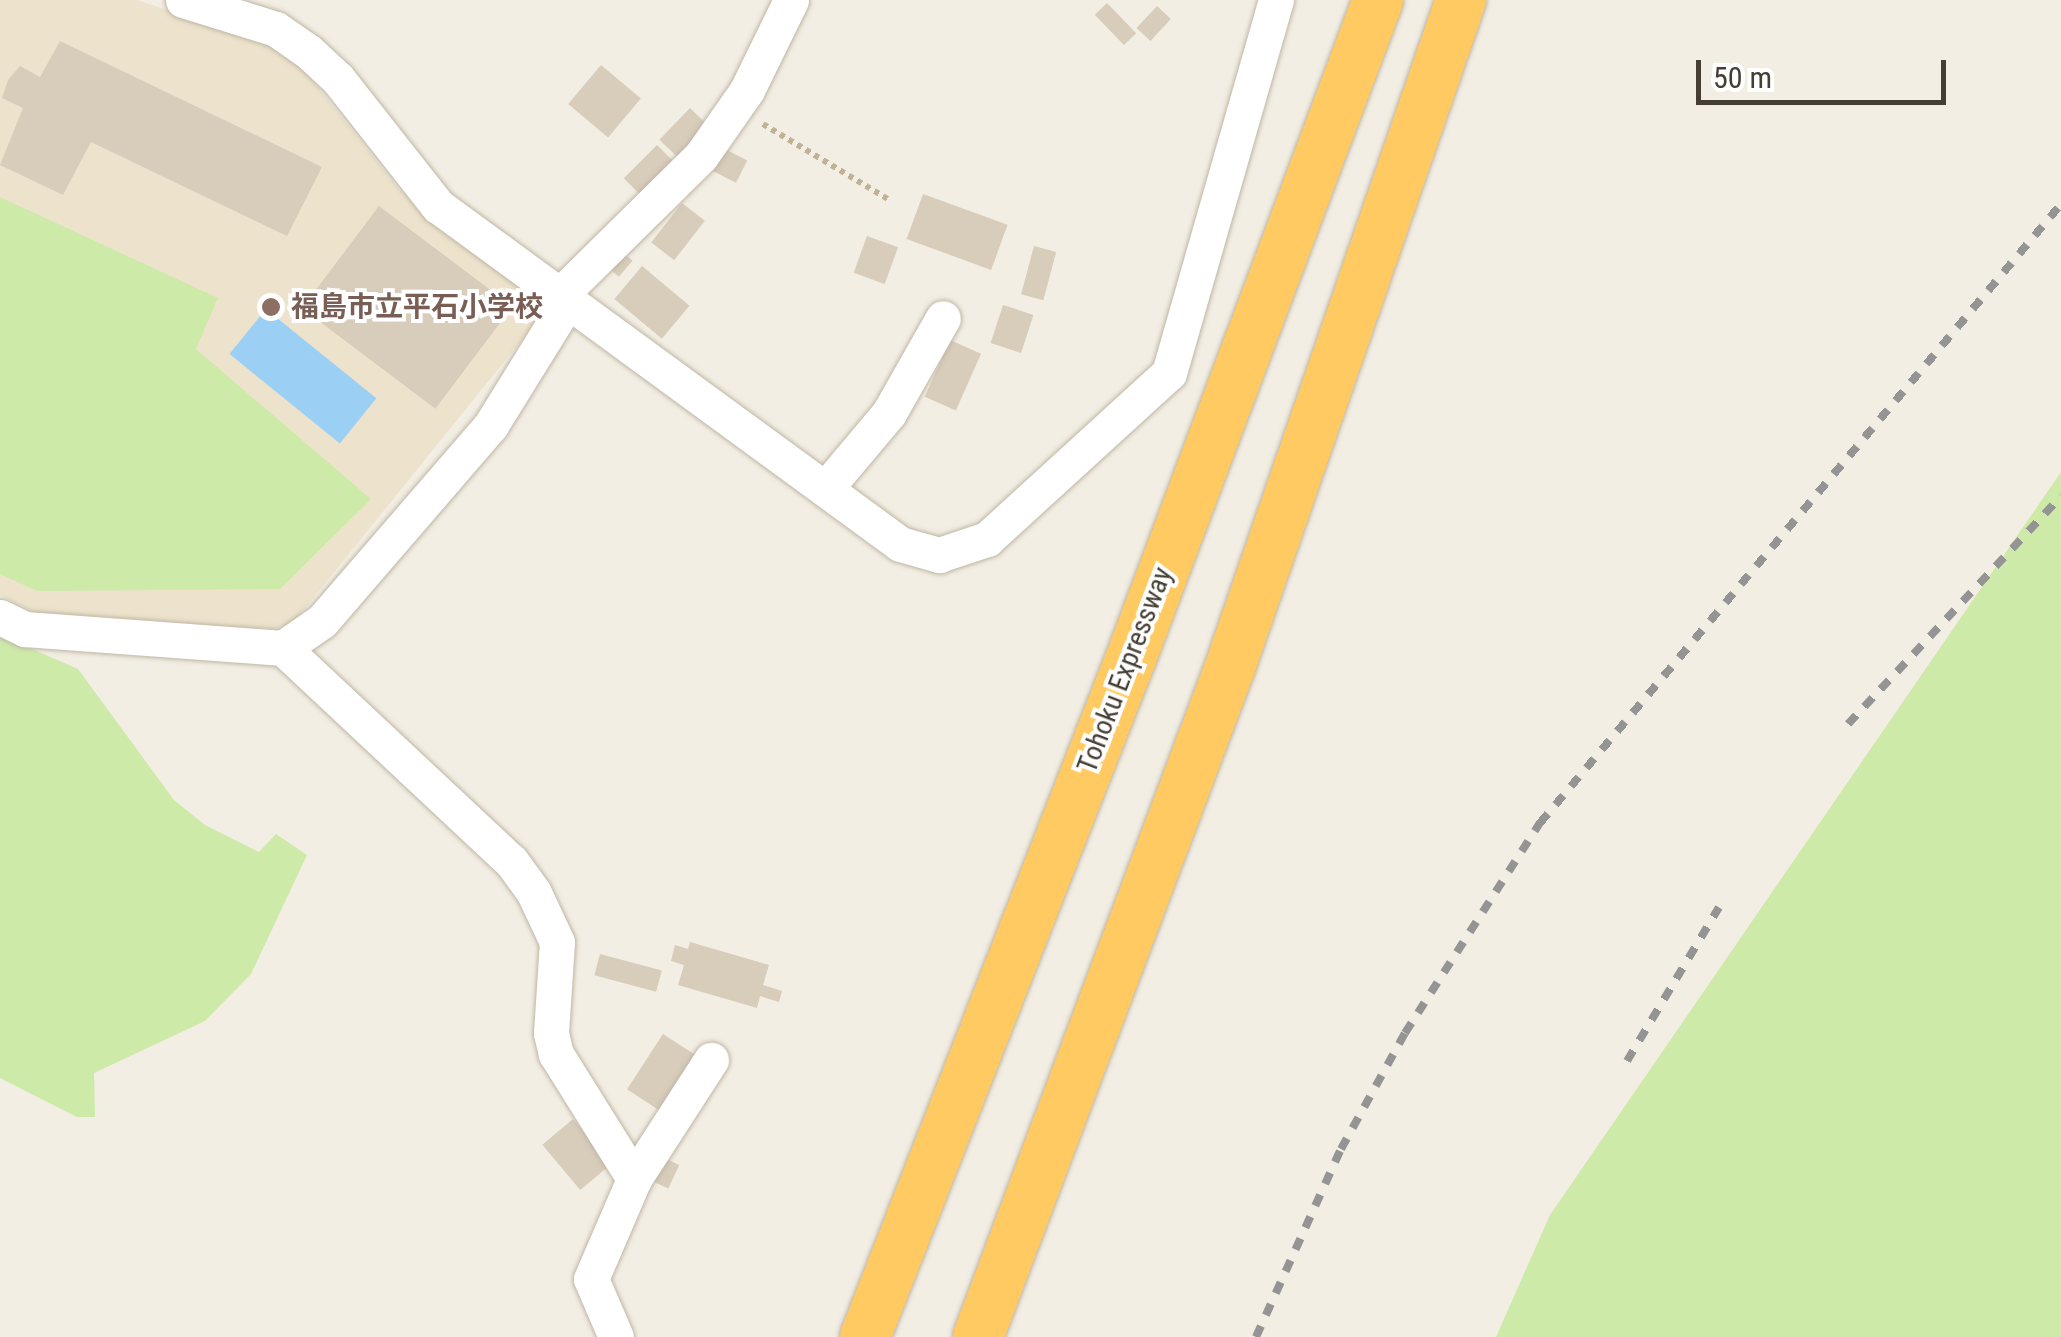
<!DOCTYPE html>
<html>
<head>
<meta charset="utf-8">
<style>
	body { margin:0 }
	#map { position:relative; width:2061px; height:1337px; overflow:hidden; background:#f3eee3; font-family:"Roboto Condensed","Noto Sans JP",sans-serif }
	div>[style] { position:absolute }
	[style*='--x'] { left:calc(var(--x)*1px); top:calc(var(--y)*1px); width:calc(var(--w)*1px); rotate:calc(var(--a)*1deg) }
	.education>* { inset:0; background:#ede3cc }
	.green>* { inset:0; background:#cdeaa9 }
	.water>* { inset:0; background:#9bd0f4; transform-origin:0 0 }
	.building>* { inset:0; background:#d8ccbb; transform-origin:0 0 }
	.path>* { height:6px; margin-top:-3px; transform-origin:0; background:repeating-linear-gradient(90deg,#c1b296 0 5px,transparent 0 10px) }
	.roads { filter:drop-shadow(0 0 2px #bfb6a5) drop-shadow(0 0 2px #bfb6a5) }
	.minor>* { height:35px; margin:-17.5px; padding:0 17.5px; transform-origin:17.5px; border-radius:17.5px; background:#fff }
	.highway>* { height:50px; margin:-25px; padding:0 25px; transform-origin:25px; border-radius:25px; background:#ffca62 }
	.rail>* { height:8px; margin-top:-4px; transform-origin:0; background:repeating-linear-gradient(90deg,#949494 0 12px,transparent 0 24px) }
	.dots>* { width:28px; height:28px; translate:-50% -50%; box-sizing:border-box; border:5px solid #fff; border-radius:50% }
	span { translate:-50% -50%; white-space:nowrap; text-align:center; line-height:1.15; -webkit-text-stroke:8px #fff; paint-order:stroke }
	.education-label { font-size:28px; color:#785e54; font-weight:700 }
	.left { translate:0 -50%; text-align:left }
	.street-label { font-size:28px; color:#453e33 }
	.scale { position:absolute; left:1696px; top:60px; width:250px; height:45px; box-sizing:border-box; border:5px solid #453e33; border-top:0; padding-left:12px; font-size:30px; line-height:35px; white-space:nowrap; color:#453e33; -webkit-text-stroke:8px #fff; paint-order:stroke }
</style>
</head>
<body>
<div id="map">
	<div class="education">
		<i style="clip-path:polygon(0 0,137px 0,265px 42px,298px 62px,398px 188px,449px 235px,541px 298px,541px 316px,294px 622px,272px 629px,45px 618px,0 595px)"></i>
	</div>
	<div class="green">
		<i style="clip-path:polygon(0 197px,218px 298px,196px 349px,371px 499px,280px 589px,37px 591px,0 574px)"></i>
		<i style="clip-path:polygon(2061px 472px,2061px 1337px,1496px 1337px,1550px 1215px)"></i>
		<i style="clip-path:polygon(0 635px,78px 669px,174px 800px,205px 825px,259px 852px,276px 834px,307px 855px,251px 974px,205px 1021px,94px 1073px,95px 1117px,77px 1117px,0 1078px)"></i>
	</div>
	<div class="water">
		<i style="left:266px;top:309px;width:142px;height:58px;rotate:39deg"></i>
	</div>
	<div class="building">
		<i style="left:1107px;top:3px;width:42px;height:17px;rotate:46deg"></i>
		<i style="left:1157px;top:6px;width:19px;height:30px;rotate:43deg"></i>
		<i style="clip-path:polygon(60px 41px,322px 167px,287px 236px,91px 142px,63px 195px,0 165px,23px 108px,2px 98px,8px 80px,20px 66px,40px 77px)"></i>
		<i style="left:601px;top:65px;width:52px;height:51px;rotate:40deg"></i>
		<i style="left:690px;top:108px;width:29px;height:44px;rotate:44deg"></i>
		<i style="left:657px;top:145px;width:31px;height:47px;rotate:45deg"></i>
		<i style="left:717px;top:145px;width:34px;height:25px;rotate:27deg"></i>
		<i style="left:923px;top:194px;width:90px;height:48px;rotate:20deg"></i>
		<i style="left:682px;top:203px;width:29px;height:50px;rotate:38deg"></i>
		<i style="left:379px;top:206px;width:167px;height:128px;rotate:37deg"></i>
		<i style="left:867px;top:236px;width:33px;height:39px;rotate:20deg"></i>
		<i style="left:1034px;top:246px;width:23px;height:50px;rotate:15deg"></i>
		<i style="left:619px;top:249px;width:18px;height:21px;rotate:41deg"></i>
		<i style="left:642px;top:266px;width:62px;height:43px;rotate:40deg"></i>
		<i style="left:1003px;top:305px;width:32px;height:40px;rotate:18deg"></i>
		<i style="left:950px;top:340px;width:34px;height:62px;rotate:24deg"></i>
		<i style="clip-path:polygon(690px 942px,769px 965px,763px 985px,782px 991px,779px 1002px,760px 996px,757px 1008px,678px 985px,684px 965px,671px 961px,675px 945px,688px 949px)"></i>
		<i style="left:600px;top:954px;width:64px;height:22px;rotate:15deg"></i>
		<i style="left:663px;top:1034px;width:40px;height:66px;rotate:33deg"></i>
		<i style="left:573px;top:1119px;width:59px;height:40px;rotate:50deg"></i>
		<i style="left:662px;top:1157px;width:19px;height:26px;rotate:25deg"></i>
	</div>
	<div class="path">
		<i style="--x:763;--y:124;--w:149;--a:31"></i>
	</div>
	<div class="roads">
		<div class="minor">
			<i style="--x:183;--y:0;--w:97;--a:17.3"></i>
			<i style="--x:276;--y:29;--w:40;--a:34.9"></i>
			<i style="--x:309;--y:52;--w:40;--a:43"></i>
			<i style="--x:338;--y:79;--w:162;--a:51.8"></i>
			<i style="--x:438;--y:206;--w:572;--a:36.19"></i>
			<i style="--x:900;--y:544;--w:41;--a:15.8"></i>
			<i style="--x:939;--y:555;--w:51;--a:-18.4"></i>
			<i style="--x:987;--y:539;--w:246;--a:-42.4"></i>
			<i style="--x:1169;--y:373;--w:388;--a:-74"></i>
			<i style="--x:560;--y:295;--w:198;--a:-44.6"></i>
			<i style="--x:701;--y:156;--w:80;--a:-55.1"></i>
			<i style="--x:747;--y:90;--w:100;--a:-63.9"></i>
			<i style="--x:826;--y:488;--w:98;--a:-50"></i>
			<i style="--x:889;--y:413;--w:109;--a:-60.4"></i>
			<i style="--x:0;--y:617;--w:28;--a:26"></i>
			<i style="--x:25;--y:629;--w:259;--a:4.2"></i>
			<i style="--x:283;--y:648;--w:47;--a:-34.7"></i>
			<i style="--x:322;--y:621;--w:259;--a:-49.2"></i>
			<i style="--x:491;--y:425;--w:146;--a:-58.2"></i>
			<i style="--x:283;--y:648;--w:312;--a:43.1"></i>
			<i style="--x:511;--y:861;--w:39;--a:54"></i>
			<i style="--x:534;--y:893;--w:54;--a:64.9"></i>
			<i style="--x:557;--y:942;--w:91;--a:93.8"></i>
			<i style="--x:551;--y:1033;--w:22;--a:77"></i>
			<i style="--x:556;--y:1054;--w:147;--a:58"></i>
			<i style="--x:616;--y:1337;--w:63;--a:-113.3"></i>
			<i style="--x:591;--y:1279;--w:109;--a:-66.7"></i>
			<i style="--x:634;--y:1179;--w:142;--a:-57.1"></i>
		</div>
		<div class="highway">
			<i style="--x:865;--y:1337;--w:729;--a:-68.61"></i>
			<i style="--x:1131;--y:658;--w:703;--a:-69.42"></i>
			<i style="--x:978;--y:1337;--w:713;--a:-69.38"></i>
			<i style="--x:1229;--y:670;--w:709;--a:-70.9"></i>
		</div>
	</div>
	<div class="rail">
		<i style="--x:1848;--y:724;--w:312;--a:-46.9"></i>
		<i style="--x:1627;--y:1061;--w:179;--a:-59.1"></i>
		<i style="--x:1256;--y:1337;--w:206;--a:-65.7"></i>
		<i style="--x:1341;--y:1149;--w:132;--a:-61.1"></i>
		<i style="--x:1405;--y:1033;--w:250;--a:-57.3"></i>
		<i style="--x:1540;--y:823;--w:809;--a:-49.91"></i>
	</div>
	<div class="dots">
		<i style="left:271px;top:307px;background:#8d6e63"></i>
	</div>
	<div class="education-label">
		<span class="left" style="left:291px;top:307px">福島市立平石小学校</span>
	</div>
	<div class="street-label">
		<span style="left:1125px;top:670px;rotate:-69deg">Tohoku Expressway</span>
	</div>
	<div class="scale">50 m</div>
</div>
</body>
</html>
